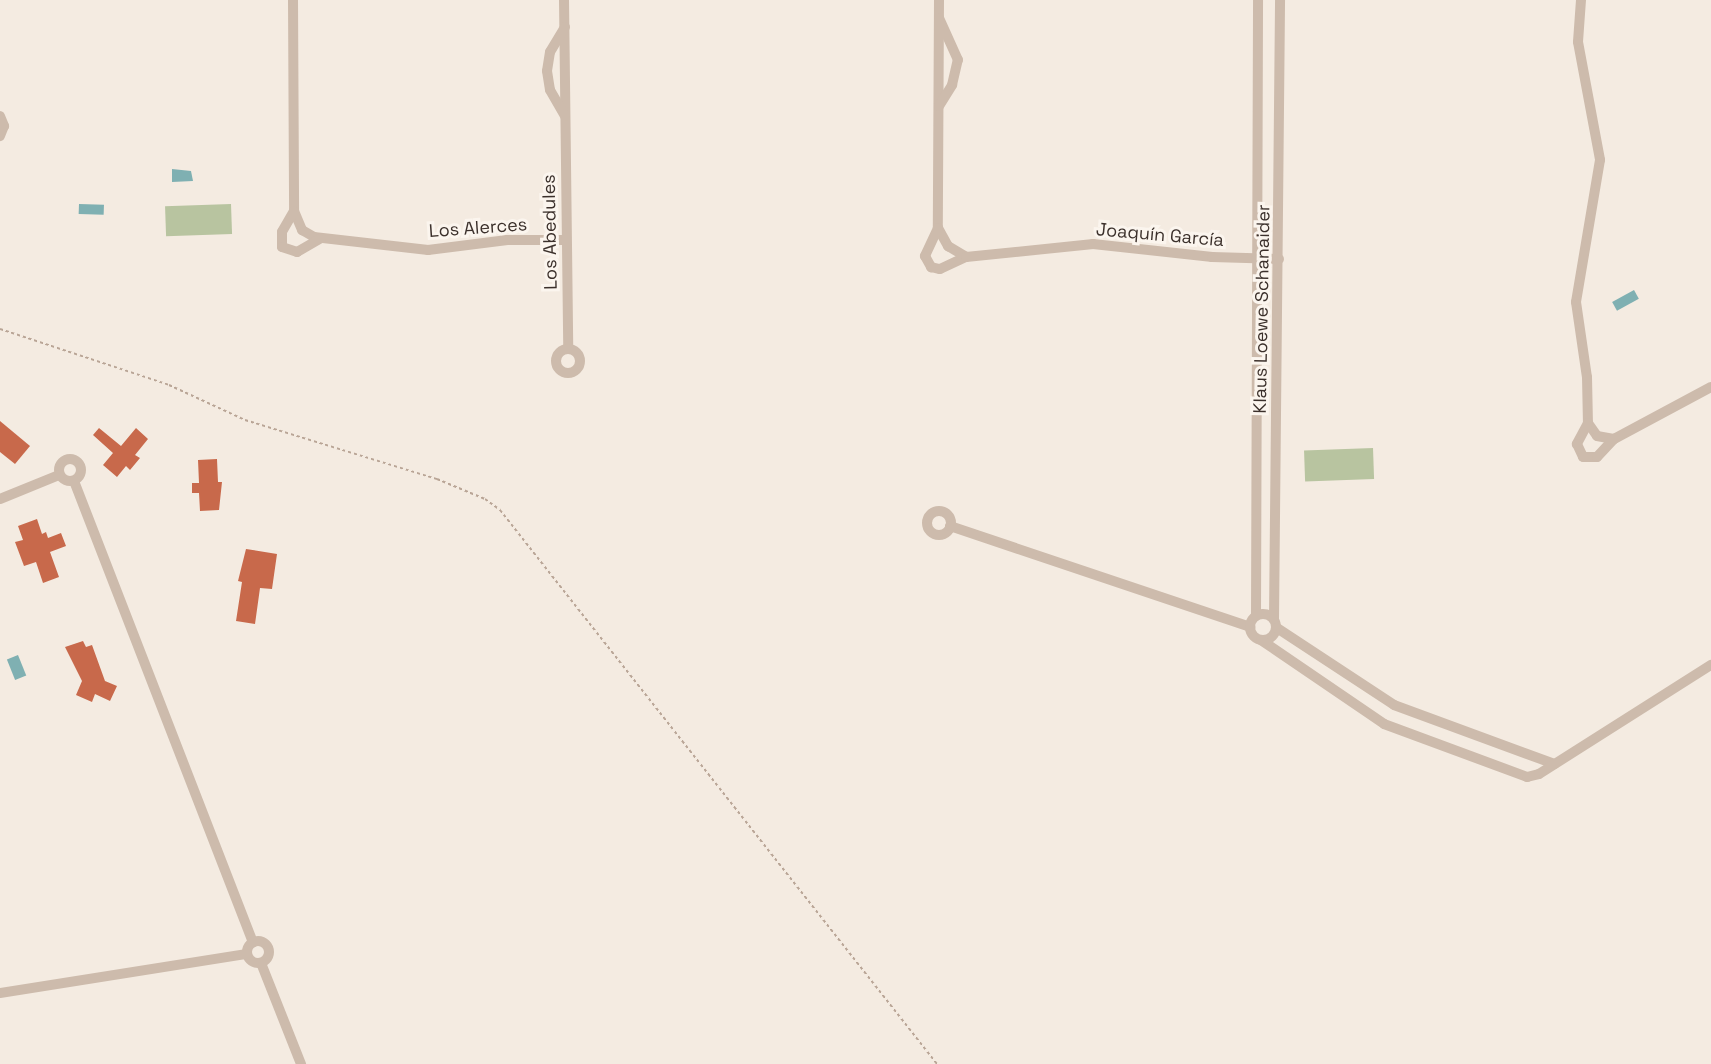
<!DOCTYPE html>
<html>
<head>
<meta charset="utf-8">
<style>
	body { margin:0 }
	#map { position:relative; width:1711px; height:1064px; overflow:hidden; background:#f4ebe1; font-family:"Space Grotesk",sans-serif }
	div>[style] { position:absolute }
	[style*='--x'] { left:calc(var(--x)*1px); top:calc(var(--y)*1px); width:calc(var(--w)*1px); rotate:calc(var(--a)*1deg) }
	.green>* { inset:0; background:#b8c4a0; transform-origin:0 0 }
	.water>* { inset:0; background:#7fb0b2; transform-origin:0 0 }
	.building>* { inset:0; background:#c8694b }
	.path>* { height:2px; margin-top:-1px; transform-origin:0; background:repeating-linear-gradient(90deg,#b9a596 0 3px,transparent 0 6px) }
	.street>* { height:10px; margin:-5px; padding:0 5px; transform-origin:5px; border-radius:5px; background:#cdbbac }
	.street>.ring { margin:-5px; padding:0; box-sizing:content-box; background:none; border:10px solid #cdbbac; border-radius:50% }
	span { translate:-50% -50%; white-space:nowrap; text-align:center; line-height:1.15; -webkit-text-stroke:6px #fbf5ee; paint-order:stroke }
	.street-label { font-size:18px; color:#3b302b }
</style>
</head>
<body>
<div id="map">
	<div class="green">
		<i style="left:231px;top:204px;width:30px;height:66px;rotate:88deg"></i>
		<i style="left:1373px;top:448px;width:31px;height:69px;rotate:88deg"></i>
	</div>
	<div class="water">
		<i style="clip-path:polygon(172px 169px,191px 171px,193px 181px,172px 182px)"></i>
		<i style="left:79px;top:204px;width:25px;height:10px;rotate:2deg"></i>
		<i style="left:1634px;top:290px;width:10px;height:25px;rotate:61deg"></i>
		<i style="left:18px;top:655px;width:22px;height:12px;rotate:68deg"></i>
	</div>
	<div class="building">
		<i style="clip-path:polygon(0 421px,30px 446px,15px 464px,0 452px)"></i>
		<i style="clip-path:polygon(99px 428px,121px 446px,136px 428px,148px 439px,135px 455px,140px 458px,130px 470px,126px 466px,117px 477px,103px 465px,113px 453px,93px 435px)"></i>
		<i style="clip-path:polygon(217px 459px,218px 482px,222px 482px,219px 510px,200px 511px,199px 493px,192px 493px,192px 483px,199px 483px,198px 460px)"></i>
		<i style="clip-path:polygon(37px 519px,42px 534px,46px 532px,48px 538px,61px 533px,66px 546px,50px 552px,59px 577px,43px 583px,36px 562px,24px 566px,15px 542px,23px 540px,18px 526px)"></i>
		<i style="clip-path:polygon(246px 549px,277px 554px,272px 589px,260px 588px,255px 624px,236px 621px,242px 582px,238px 581px)"></i>
		<i style="clip-path:polygon(83px 641px,86px 647px,92px 645px,105px 681px,117px 686px,110px 701px,95px 694px,92px 702px,76px 695px,82px 681px,65px 647px)"></i>
	</div>
	<div class="path">
		<i style="--x:0;--y:329;--w:178;--a:18.3"></i>
		<i style="--x:169;--y:385;--w:84;--a:24.7"></i>
		<i style="--x:245;--y:420;--w:201;--a:17.1"></i>
		<i style="--x:437;--y:479;--w:52;--a:22.6"></i>
		<i style="--x:485;--y:499;--w:19;--a:36"></i>
		<i style="--x:500;--y:510;--w:706;--a:51.73"></i>
	</div>
	<div class="street">
		<i style="--x:293;--y:0;--w:211;--a:89.7"></i>
		<i style="--x:294;--y:211;--w:21;--a:67"></i>
		<i style="--x:302;--y:230;--w:14;--a:30"></i>
		<i style="--x:314;--y:237;--w:115;--a:6.5"></i>
		<i style="--x:428;--y:250;--w:80;--a:-7.2"></i>
		<i style="--x:507;--y:240;--w:59;--a:0"></i>
		<i style="--x:564;--y:0;--w:348;--a:89.3"></i>
		<i style="--x:939;--y:0;--w:228;--a:90.3"></i>
		<i style="--x:938;--y:228;--w:21;--a:61"></i>
		<i style="--x:948;--y:246;--w:21;--a:31"></i>
		<i style="--x:1581;--y:0;--w:42;--a:94.1"></i>
		<i style="--x:1578;--y:42;--w:120;--a:79.4"></i>
		<i style="--x:1600;--y:160;--w:144;--a:99.6"></i>
		<i style="--x:1576;--y:302;--w:76;--a:81.7"></i>
		<i style="--x:1587;--y:377;--w:46;--a:88.8"></i>
		<i style="--x:1588;--y:423;--w:16;--a:55"></i>
		<i style="--x:1597;--y:436;--w:17;--a:10"></i>
		<i style="--x:1614;--y:439;--w:110;--a:-28.2"></i>
		<i style="--x:565;--y:27;--w:29;--a:121"></i>
		<i style="--x:550;--y:52;--w:19;--a:99"></i>
		<i style="--x:547;--y:71;--w:19;--a:81"></i>
		<i style="--x:550;--y:90;--w:30;--a:60"></i>
		<i style="--x:939;--y:106;--w:25;--a:-58"></i>
		<i style="--x:952;--y:85;--w:26;--a:-77"></i>
		<i style="--x:958;--y:60;--w:46;--a:-114.3"></i>
		<i style="--x:0;--y:116;--w:11;--a:68"></i>
		<i style="--x:4;--y:126;--w:11;--a:112"></i>
		<i style="--x:294;--y:211;--w:24;--a:120"></i>
		<i style="--x:282;--y:232;--w:15;--a:90"></i>
		<i style="--x:282;--y:247;--w:16;--a:18"></i>
		<i style="--x:297;--y:252;--w:28;--a:-30"></i>
		<i style="--x:938;--y:228;--w:31;--a:115"></i>
		<i style="--x:925;--y:256;--w:13;--a:61"></i>
		<i style="--x:931;--y:267;--w:9;--a:13"></i>
		<i style="--x:940;--y:269;--w:29;--a:-25"></i>
		<i style="--x:966;--y:257;--w:128;--a:-5.8"></i>
		<i style="--x:1093;--y:244;--w:120;--a:6.2"></i>
		<i style="--x:1212;--y:257;--w:67;--a:1.7"></i>
		<i class="ring" style="left:556px;top:349px;width:14px;height:14px"></i>
		<i style="--x:1588;--y:423;--w:24;--a:118"></i>
		<i style="--x:1577;--y:444;--w:14;--a:65"></i>
		<i style="--x:1583;--y:457;--w:14;--a:0"></i>
		<i style="--x:1597;--y:457;--w:25;--a:-47"></i>
		<i class="ring" style="left:59px;top:459px;width:12px;height:12px"></i>
		<i style="--x:74;--y:481;--w:495;--a:68.8"></i>
		<i style="--x:0;--y:499;--w:64;--a:-22.1"></i>
		<i class="ring" style="left:927px;top:511px;width:14px;height:14px"></i>
		<i style="--x:950;--y:526;--w:317;--a:18.6"></i>
		<i class="ring" style="left:1250px;top:614px;width:16px;height:16px"></i>
		<i style="--x:1256;--y:616;--w:616;--a:-89.81"></i>
		<i style="--x:1274;--y:619;--w:619;--a:-89.44"></i>
		<i style="--x:1277;--y:628;--w:140;--a:33.3"></i>
		<i style="--x:1394;--y:705;--w:171;--a:20.2"></i>
		<i style="--x:1261;--y:640;--w:149;--a:34.3"></i>
		<i style="--x:1384;--y:724;--w:153;--a:20.3"></i>
		<i style="--x:1527;--y:777;--w:12;--a:-14"></i>
		<i style="--x:1539;--y:774;--w:204;--a:-32.4"></i>
		<i class="ring" style="left:247px;top:941px;width:12px;height:12px"></i>
		<i style="--x:261;--y:963;--w:109;--a:68.4"></i>
		<i style="--x:0;--y:993;--w:250;--a:-9"></i>
	</div>
	<div class="street-label">
		<span style="left:478px;top:228px;rotate:-4deg">Los Alerces</span>
		<span style="left:550px;top:232px;rotate:-91deg">Los Abedules</span>
		<span style="left:1160px;top:235px;rotate:5deg">Joaquín García</span>
		<span style="left:1262px;top:309px;rotate:-89deg">Klaus Loewe Schanaider</span>
	</div>
</div>
</body>
</html>
